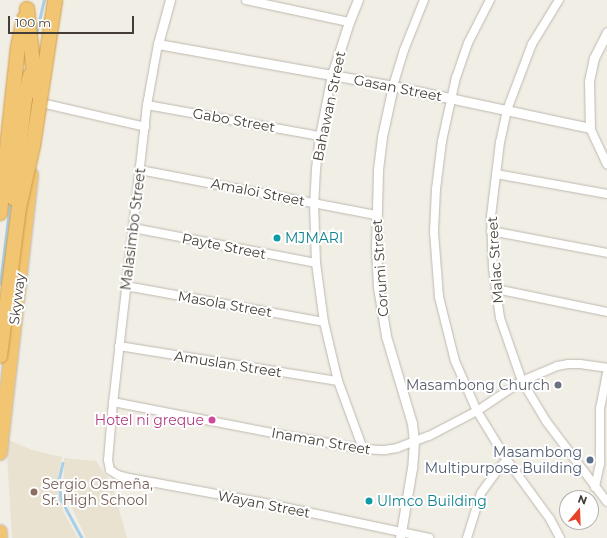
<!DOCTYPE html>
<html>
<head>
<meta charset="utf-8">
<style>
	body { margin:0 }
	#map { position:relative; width:607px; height:538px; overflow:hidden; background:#f1eee6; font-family:Montserrat,sans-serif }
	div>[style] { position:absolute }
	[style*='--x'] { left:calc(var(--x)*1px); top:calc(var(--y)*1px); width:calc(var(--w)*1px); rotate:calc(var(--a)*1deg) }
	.education>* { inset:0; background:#e9e2d1 }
	.stream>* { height:2.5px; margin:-1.25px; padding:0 1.25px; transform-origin:1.25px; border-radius:1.25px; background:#a8cfe9 }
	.roads { filter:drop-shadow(0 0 1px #bfb8ad) drop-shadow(0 0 1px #bfb8ad) }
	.minor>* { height:8px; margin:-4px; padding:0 4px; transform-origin:4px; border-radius:4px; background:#fff }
	.tertiary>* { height:9px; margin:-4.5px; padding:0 4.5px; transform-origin:4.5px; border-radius:4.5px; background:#fff }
	.motorway>* { height:14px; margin:-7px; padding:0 7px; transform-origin:7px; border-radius:7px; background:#f1c572 }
	.bridges { filter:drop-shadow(0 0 1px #cf9a43) drop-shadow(0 0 1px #cf9a43) }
	.motorway-bridge>* { height:14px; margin:-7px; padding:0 7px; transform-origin:7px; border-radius:7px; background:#f1c572 }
	.dots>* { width:11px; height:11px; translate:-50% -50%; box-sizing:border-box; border:2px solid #fff; border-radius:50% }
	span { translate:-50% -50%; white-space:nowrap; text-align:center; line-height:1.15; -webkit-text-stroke:4px #fff; paint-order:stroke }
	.street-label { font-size:14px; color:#443e36 }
	.culture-label { font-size:14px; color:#0d838f }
	.left { translate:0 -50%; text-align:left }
	.worship-label { font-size:14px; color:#5b616d }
	.right { translate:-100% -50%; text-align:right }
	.hotel-label { font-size:14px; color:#b23c85 }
	.service-label { font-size:14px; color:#4e5e75 }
	.education-label { font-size:14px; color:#785e54 }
	.north { position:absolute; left:559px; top:490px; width:40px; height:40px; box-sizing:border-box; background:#fff; border:1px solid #b4b2af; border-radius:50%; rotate:19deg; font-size:11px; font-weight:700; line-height:16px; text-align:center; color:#443e36 }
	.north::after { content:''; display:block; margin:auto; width:14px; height:18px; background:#e64328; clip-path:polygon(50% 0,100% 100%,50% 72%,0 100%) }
	.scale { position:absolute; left:8px; top:16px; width:126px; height:18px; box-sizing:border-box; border:2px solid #443e36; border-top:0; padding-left:5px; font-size:12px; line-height:14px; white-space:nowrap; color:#443e36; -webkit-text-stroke:3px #fff; paint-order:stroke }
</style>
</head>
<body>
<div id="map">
	<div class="education">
		<i style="clip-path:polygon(6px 439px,32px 450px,62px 457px,57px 485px,59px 499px,64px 513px,78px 538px,12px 538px)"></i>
		<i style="clip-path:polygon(64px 458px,96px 461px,112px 484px,127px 538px,86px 538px,68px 499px,63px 498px)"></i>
	</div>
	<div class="stream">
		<i style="--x:36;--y:34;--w:35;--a:-77"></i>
		<i style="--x:0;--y:284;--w:84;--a:-83.1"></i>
		<i style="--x:63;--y:463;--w:17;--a:103"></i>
		<i style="--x:59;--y:480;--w:19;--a:84"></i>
		<i style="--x:61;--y:499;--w:44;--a:61.7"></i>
	</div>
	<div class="roads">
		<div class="minor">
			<i style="--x:246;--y:0;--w:105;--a:12.1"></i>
			<i style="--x:490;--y:0;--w:48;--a:117.1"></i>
			<i style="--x:468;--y:43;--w:36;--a:109"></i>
			<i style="--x:456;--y:77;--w:66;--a:102.3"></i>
			<i style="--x:442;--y:141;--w:48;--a:97.1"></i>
			<i style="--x:436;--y:189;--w:43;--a:92.7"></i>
			<i style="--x:434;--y:232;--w:65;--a:85.6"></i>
			<i style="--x:439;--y:297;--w:66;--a:76"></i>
			<i style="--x:455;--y:361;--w:55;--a:66.3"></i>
			<i style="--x:477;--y:411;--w:57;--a:58.5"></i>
			<i style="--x:507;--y:460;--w:73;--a:53.9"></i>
			<i style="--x:550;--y:519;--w:21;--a:62"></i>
			<i style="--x:559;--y:0;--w:52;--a:121.5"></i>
			<i style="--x:532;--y:44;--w:71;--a:110.7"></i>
			<i style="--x:507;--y:110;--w:33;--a:102"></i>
			<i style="--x:500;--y:142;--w:75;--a:96.9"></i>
			<i style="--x:491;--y:216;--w:52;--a:87.8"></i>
			<i style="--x:493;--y:268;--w:50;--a:82"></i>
			<i style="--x:500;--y:318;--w:67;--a:70.8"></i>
			<i style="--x:522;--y:381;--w:47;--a:59"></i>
			<i style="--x:546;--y:421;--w:101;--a:53"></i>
			<i style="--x:158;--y:44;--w:62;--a:100.2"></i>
			<i style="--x:147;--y:105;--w:299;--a:96.5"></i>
			<i style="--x:113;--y:402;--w:58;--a:94.9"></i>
			<i style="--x:108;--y:460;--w:10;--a:79"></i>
			<i style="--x:110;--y:470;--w:9;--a:32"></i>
			<i style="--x:118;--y:475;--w:11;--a:15"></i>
			<i style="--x:129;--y:478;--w:133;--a:10.4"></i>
			<i style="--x:260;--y:502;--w:173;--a:12"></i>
			<i style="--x:332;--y:75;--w:62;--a:101.1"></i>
			<i style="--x:320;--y:136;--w:33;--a:97"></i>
			<i style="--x:316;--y:169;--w:34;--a:93"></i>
			<i style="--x:314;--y:203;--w:60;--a:88.1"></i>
			<i style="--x:316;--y:263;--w:60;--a:82.3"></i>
			<i style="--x:324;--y:322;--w:61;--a:76.7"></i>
			<i style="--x:338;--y:381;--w:72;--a:69.8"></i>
			<i style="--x:393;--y:86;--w:38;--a:-73"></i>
			<i style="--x:404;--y:50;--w:54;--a:-68.2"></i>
			<i style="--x:37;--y:102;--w:111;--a:13"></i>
			<i style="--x:147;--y:105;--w:176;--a:10.2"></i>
			<i style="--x:590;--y:128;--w:40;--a:65"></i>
			<i style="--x:140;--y:170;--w:240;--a:10.8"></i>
			<i style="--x:496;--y:174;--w:113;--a:10.2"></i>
			<i style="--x:133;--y:228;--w:186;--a:10.8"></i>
			<i style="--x:491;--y:231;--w:118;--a:10.7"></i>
			<i style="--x:126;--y:286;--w:201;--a:10.3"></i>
			<i style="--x:496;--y:289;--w:113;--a:11.7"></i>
			<i style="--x:119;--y:346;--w:222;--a:9.1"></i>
			<i style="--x:113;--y:402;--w:167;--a:11"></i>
			<i style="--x:277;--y:434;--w:87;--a:9.9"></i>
			<i style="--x:363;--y:449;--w:22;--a:3"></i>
			<i style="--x:385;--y:450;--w:12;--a:-9"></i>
			<i style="--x:397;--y:448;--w:34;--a:-21"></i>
			<i style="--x:429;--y:436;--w:54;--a:-27.5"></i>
			<i style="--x:477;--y:411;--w:54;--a:-33.7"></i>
			<i style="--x:522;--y:381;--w:38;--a:-23"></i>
			<i style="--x:557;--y:366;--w:11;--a:-10"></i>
			<i style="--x:568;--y:364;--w:12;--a:0"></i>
			<i style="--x:580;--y:364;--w:27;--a:8"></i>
			<i style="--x:595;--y:487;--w:25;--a:-78"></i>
			<i style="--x:600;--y:463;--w:54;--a:-90"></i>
			<i style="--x:600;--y:409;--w:36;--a:-79"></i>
			<i style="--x:467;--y:538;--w:47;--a:-72.7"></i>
			<i style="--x:481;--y:493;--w:32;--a:-54"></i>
			<i style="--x:500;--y:467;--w:10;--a:-45"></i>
		</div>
		<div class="tertiary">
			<i style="--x:170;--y:0;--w:46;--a:105.3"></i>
			<i style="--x:158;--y:44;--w:239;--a:10.1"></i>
			<i style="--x:393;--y:86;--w:201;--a:12"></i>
			<i style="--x:590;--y:128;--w:47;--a:-91.2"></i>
			<i style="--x:589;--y:81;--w:24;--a:-78"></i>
			<i style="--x:594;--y:58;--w:29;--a:-63"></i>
			<i style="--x:332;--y:75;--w:56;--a:-72.2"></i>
			<i style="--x:349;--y:22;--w:24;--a:-68"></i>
			<i style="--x:393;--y:86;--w:52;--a:102.2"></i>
			<i style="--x:382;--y:137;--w:34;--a:97"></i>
			<i style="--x:378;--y:171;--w:76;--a:91.5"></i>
			<i style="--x:376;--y:247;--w:40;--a:87.1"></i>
			<i style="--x:378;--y:287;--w:50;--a:80.7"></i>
			<i style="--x:386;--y:336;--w:91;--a:73.4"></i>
			<i style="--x:412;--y:423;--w:19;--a:84"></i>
			<i style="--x:414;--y:442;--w:26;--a:94"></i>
			<i style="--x:412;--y:468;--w:71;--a:99.7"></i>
		</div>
		<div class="motorway">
			<i style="--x:0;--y:453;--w:280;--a:-83.6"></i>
			<i style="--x:0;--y:532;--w:6;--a:90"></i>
		</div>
	</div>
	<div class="bridges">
		<div class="motorway-bridge">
			<i style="--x:27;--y:9;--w:83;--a:83.8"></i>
			<i style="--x:13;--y:198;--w:100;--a:-83.1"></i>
			<i style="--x:25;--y:99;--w:24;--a:-78"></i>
			<i style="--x:0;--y:213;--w:167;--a:-83.8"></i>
			<i style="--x:18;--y:47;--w:29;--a:-78"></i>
			<i style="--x:0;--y:356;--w:149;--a:-82.7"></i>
			<i style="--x:19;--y:208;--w:64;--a:-77.3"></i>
			<i style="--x:33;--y:146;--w:148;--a:-81.4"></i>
		</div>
	</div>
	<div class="dots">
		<i style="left:277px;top:238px;background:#0f9aa8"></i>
		<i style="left:558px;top:385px;background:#6b7280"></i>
		<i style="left:212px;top:420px;background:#d1479c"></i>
		<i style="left:590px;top:460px;background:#5c6f8a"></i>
		<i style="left:34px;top:492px;background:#8d6e63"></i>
		<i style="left:369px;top:501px;background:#0f9aa8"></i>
	</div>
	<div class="street-label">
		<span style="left:398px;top:88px;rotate:11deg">Gasan Street</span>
		<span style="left:329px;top:106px;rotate:-78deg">Bahawan Street</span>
		<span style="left:234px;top:120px;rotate:10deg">Gabo Street</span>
		<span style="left:258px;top:192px;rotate:11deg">Amaloi Street</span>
		<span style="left:133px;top:229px;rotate:-83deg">Malasimbo Street</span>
		<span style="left:224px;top:246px;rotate:11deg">Payte Street</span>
		<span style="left:495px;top:260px;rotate:-94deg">Malac Street</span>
		<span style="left:380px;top:268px;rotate:-94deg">Corumi Street</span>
		<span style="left:17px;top:299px;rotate:-83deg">Skyway</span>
		<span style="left:225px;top:304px;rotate:10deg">Masola Street</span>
		<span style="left:228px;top:364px;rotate:9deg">Amuslan Street</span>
		<span style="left:321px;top:441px;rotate:10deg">Inaman Street</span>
		<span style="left:264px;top:504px;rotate:11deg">Wayan Street</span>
	</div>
	<div class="culture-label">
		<span class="left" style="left:285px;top:238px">MJMARI</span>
		<span class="left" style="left:377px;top:501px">Ulmco Building</span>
	</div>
	<div class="worship-label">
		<span class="right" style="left:550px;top:385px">Masambong Church</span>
	</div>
	<div class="hotel-label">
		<span class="right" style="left:204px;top:420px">Hotel ni greque</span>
	</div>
	<div class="service-label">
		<span class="right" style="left:582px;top:460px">Masambong<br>Multipurpose Building</span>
	</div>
	<div class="education-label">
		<span class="left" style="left:42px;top:492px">Sergio Osmeña,<br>Sr. High School</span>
	</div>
	<div class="north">N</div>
	<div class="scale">100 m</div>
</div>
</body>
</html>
